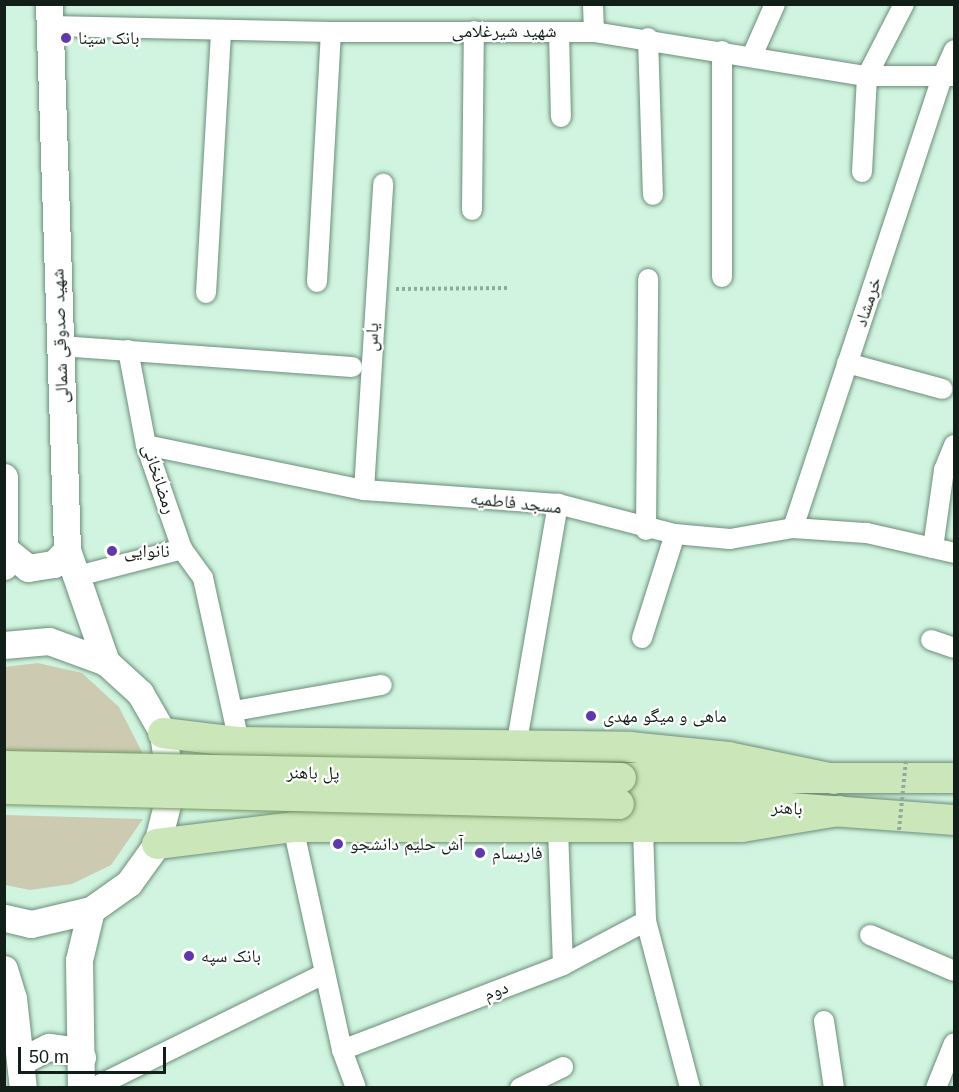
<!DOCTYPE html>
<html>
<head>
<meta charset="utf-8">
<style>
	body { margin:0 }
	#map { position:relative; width:959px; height:1092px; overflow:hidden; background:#d0f4df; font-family:Arial,"Noto Naskh Arabic",sans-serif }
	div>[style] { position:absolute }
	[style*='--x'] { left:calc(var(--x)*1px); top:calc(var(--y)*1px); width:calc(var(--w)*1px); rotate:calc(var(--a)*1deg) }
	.green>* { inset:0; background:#cccbb1 }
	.path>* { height:4px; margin-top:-2px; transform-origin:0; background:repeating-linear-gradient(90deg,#8fab9a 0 3px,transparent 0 6px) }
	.roads { filter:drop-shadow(0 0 2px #6c8d7a) drop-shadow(0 0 2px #6c8d7a) }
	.street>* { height:20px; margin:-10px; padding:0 10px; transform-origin:10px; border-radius:10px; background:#fff }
	.secondary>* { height:27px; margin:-13.5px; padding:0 13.5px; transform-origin:13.5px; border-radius:13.5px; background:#fff }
	.primary>* { height:30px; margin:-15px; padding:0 15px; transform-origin:15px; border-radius:15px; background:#cbe6b8 }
	.path-bridge>* { height:4px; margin-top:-2px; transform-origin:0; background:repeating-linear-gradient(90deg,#8fab9a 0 3px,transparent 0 6px) }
	.bridges { filter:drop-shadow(0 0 2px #749561) drop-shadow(0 0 2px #749561) }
	.primary-bridge>* { height:30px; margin:-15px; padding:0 15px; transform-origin:15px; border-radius:15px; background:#cbe6b8 }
	.dots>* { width:16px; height:16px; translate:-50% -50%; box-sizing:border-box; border:3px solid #fff; border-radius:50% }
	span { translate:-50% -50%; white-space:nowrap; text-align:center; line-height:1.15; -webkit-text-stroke:4.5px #fff; paint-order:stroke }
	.street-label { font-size:18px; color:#121f18 }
	.poi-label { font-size:18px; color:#121f18 }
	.left { translate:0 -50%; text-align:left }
	.frame { position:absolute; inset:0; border:6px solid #121f18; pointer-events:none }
	.scale { position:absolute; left:18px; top:1047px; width:148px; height:27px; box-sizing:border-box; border:3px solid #121f18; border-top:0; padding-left:8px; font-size:18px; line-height:21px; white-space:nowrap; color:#121f18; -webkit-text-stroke:4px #fff; paint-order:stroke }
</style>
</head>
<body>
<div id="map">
	<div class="green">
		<i style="clip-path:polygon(38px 663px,82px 673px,119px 707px,145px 758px,5px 751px,4px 667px)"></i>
		<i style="clip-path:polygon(5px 815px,143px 819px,111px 865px,72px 884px,30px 890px,5px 885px)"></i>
	</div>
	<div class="path">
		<i style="--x:396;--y:289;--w:112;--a:-0.5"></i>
	</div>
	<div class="roads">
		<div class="street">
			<i style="--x:593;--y:4;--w:28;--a:88"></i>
			<i style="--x:50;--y:26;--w:281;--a:1.2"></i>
			<i style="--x:331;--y:32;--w:263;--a:0"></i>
			<i style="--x:594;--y:32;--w:277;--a:9.2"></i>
			<i style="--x:867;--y:76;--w:87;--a:0"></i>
			<i style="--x:559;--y:32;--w:85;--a:88.7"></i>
			<i style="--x:648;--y:38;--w:157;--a:88.2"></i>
			<i style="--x:722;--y:51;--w:226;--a:90"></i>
			<i style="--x:752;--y:56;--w:57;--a:-66.1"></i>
			<i style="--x:862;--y:172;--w:96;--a:-87"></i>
			<i style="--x:867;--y:76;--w:81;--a:-62.8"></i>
			<i style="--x:472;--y:210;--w:179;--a:-89.4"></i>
			<i style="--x:317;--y:282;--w:250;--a:-86.8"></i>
			<i style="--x:206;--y:293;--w:263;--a:-86.7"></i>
			<i style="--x:60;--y:346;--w:293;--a:4.1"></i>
			<i style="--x:128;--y:350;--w:97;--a:79.3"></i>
			<i style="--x:146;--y:445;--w:110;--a:70.9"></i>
			<i style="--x:182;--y:549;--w:36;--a:54"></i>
			<i style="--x:203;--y:578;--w:168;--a:77.6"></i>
			<i style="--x:847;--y:363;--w:99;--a:15.2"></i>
			<i style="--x:146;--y:445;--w:223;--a:11.7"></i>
			<i style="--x:364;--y:490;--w:195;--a:4.1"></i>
			<i style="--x:558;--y:504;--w:121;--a:14.4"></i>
			<i style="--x:675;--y:534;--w:55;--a:5.2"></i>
			<i style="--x:730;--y:539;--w:64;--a:-9.9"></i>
			<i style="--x:793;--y:528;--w:74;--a:3.9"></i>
			<i style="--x:867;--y:533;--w:89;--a:12.9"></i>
			<i style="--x:364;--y:490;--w:307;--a:-86.4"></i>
			<i style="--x:793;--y:528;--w:477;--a:-71.7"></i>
			<i style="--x:943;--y:75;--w:27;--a:-66"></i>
			<i style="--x:646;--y:530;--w:251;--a:-89.5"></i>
			<i style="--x:933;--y:548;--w:79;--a:-82"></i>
			<i style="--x:944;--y:470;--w:27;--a:-68"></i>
			<i style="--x:74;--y:577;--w:112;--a:-14.5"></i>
			<i style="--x:642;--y:638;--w:109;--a:-72.4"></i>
			<i style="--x:931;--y:640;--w:24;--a:19"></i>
			<i style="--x:234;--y:711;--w:150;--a:-10"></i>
			<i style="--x:516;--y:747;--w:247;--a:-80.2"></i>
			<i style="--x:293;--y:827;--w:228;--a:77.6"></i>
			<i style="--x:342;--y:1050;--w:40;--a:69.8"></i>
			<i style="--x:558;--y:829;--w:136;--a:87.9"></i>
			<i style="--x:643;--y:829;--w:92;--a:88.1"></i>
			<i style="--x:646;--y:921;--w:173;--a:75.2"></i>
			<i style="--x:870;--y:935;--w:91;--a:23.2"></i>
			<i style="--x:824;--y:1021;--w:68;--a:81.5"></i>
			<i style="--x:342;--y:1050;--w:237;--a:-21"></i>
			<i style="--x:563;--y:965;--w:94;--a:-27.9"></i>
			<i style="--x:93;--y:1088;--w:258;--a:-26.3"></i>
			<i style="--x:520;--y:1088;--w:48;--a:-26"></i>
			<i style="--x:936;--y:1088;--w:48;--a:-68.2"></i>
		</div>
		<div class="secondary">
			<i style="--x:49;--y:4;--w:546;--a:88.11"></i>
			<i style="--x:67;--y:550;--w:119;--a:70.8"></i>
			<i style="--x:4;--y:477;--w:89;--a:90"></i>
			<i style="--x:7;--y:551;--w:27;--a:39"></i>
			<i style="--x:28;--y:568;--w:26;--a:-9"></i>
			<i style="--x:54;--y:564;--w:19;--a:-47"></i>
			<i style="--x:4;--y:645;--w:45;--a:-5.1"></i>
			<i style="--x:49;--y:641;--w:61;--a:20.2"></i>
			<i style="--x:106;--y:662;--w:46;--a:42.4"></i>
			<i style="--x:140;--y:693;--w:46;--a:60.1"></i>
			<i style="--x:163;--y:733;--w:57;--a:81.9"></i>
			<i style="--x:171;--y:789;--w:57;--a:104.3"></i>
			<i style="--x:157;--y:844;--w:48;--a:125.7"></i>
			<i style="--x:129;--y:883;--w:47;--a:144.6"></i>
			<i style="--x:91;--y:910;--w:62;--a:166.9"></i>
			<i style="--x:31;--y:924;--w:28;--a:-167"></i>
			<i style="--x:4;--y:969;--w:30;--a:73"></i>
			<i style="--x:13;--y:998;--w:91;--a:83.7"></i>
			<i style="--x:23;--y:1060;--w:29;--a:-27"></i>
			<i style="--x:49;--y:1047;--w:17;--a:7"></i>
			<i style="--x:66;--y:1049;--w:18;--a:27"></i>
			<i style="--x:81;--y:1088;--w:128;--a:-90.9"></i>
			<i style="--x:79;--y:960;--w:51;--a:-76.5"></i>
		</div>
		<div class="primary">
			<i style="--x:163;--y:733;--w:77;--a:6.8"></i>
			<i style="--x:239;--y:742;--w:391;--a:0.7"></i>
			<i style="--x:630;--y:747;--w:99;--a:5.8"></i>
			<i style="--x:728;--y:757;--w:108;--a:11.7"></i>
			<i style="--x:621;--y:778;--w:333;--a:0"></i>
			<i style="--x:619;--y:804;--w:144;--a:0.8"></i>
			<i style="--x:763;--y:806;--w:192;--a:4.2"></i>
			<i style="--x:157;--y:844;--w:137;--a:-7.1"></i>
			<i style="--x:293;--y:827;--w:449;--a:0"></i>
			<i style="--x:742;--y:827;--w:98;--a:-9.4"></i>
		</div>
	</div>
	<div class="path-bridge">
		<i style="--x:899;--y:830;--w:70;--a:-84.3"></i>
	</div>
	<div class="bridges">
		<div class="primary-bridge">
			<i style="--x:4;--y:766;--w:617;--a:1.11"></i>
			<i style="--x:4;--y:789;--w:615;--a:1.4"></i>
		</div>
	</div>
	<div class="dots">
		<i style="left:66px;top:38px;background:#5f38b0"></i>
		<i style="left:112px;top:551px;background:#5f38b0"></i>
		<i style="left:591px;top:716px;background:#5f38b0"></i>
		<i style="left:338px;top:844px;background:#5f38b0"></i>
		<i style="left:480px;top:853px;background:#5f38b0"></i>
		<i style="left:189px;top:956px;background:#5f38b0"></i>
	</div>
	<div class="street-label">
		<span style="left:504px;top:31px">شهید شیرغلامی</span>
		<span style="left:868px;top:302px;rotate:-72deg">خرمشاد</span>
		<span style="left:60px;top:336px;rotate:-92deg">شهید صدوقی شمالی</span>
		<span style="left:372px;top:337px;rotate:-87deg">یاس</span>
		<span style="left:159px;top:479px;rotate:72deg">رمضانخانی</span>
		<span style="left:516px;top:503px;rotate:6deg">مسجد فاطمیه</span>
		<span style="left:313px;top:773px;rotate:1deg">پل باهنر</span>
		<span style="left:787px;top:808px;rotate:4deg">باهنر</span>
		<span style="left:496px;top:991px;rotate:-21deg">دوم</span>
	</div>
	<div class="poi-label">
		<span class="left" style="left:78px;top:38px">بانک سینا</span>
		<span class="left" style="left:124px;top:551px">نانوایی</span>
		<span class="left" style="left:603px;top:716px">ماهی و میگو مهدی</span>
		<span class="left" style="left:350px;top:844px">آش حلیم دانشجو</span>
		<span class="left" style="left:492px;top:853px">فاریسام</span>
		<span class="left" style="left:201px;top:956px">بانک سپه</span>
	</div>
	<div class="frame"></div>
	<div class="scale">50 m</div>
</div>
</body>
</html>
